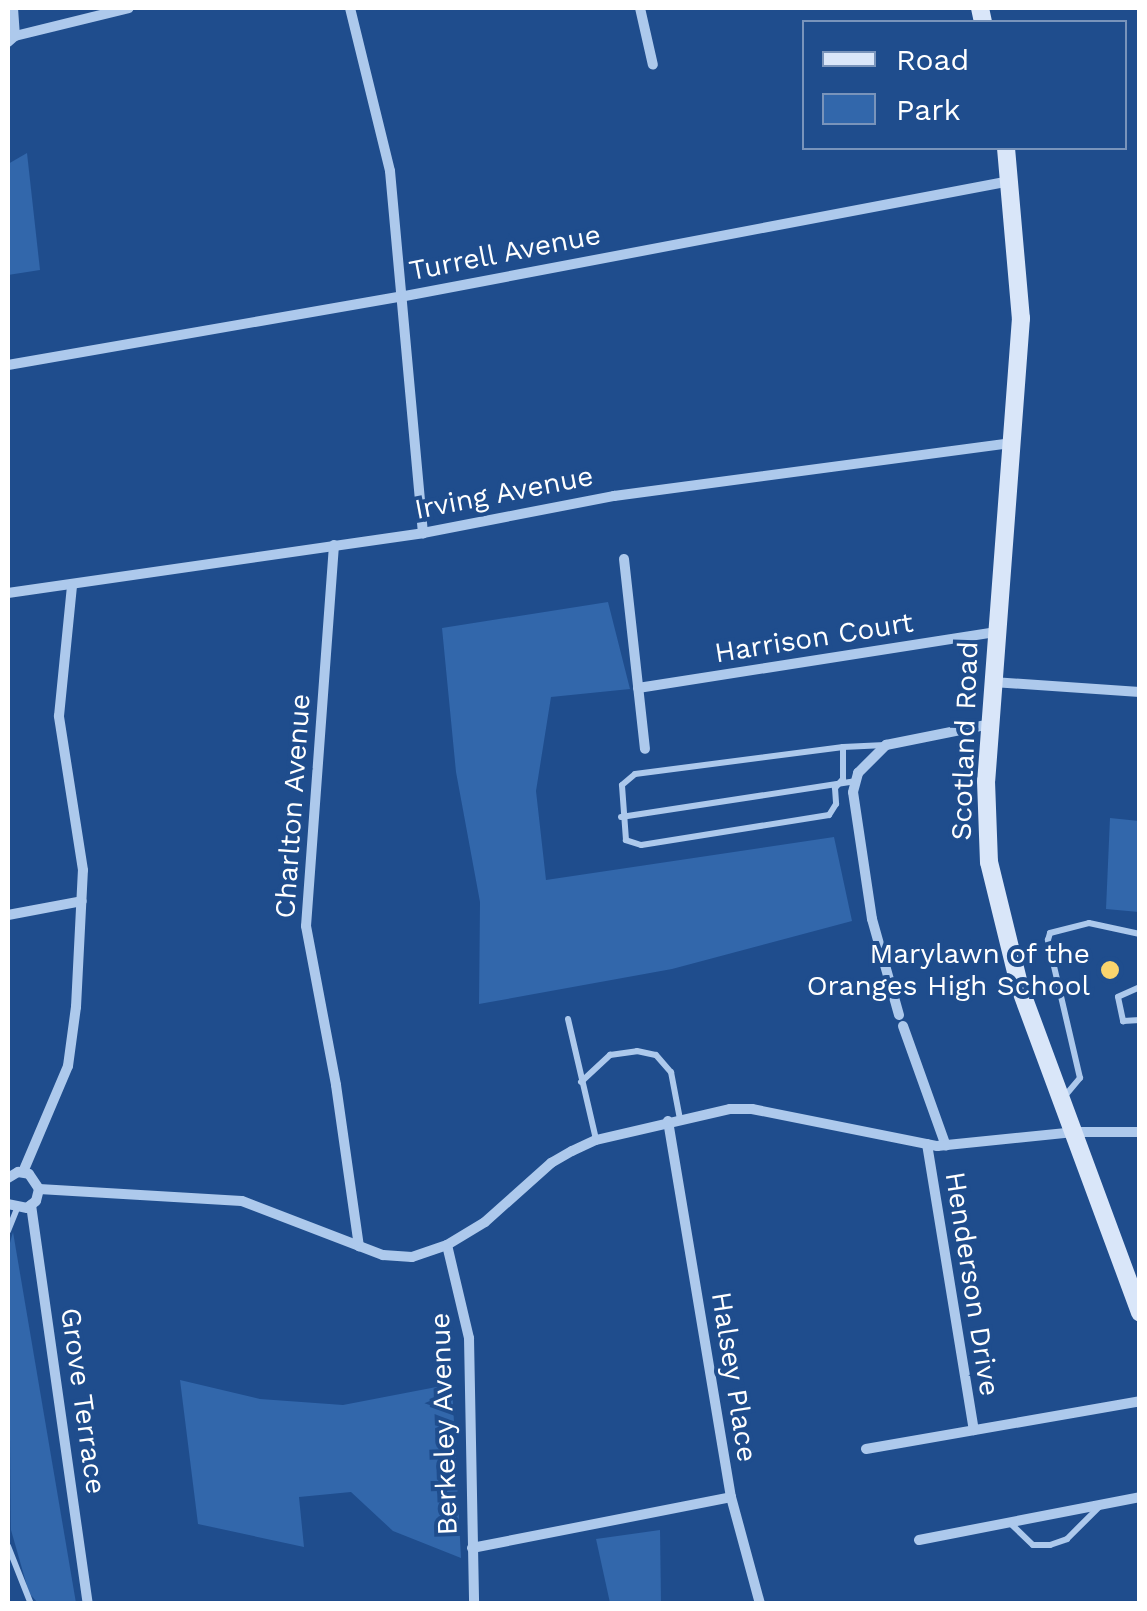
<!DOCTYPE html>
<html>
<head>
<meta charset="utf-8">
<style>
	body { margin:0 }
	#map { position:relative; width:1147px; height:1611px; overflow:hidden; background:#1f4d8d; font-family:"Work Sans",sans-serif }
	div>[style] { position:absolute }
	[style*='--x'] { left:calc(var(--x)*1px); top:calc(var(--y)*1px); width:calc(var(--w)*1px); rotate:calc(var(--a)*1deg) }
	.green>* { inset:0; background:#3267ab }
	.service>* { height:6px; margin:-3px; padding:0 3px; transform-origin:3px; border-radius:3px; background:#adc9ec }
	.minor>* { height:10px; margin:-5px; padding:0 5px; transform-origin:5px; border-radius:5px; background:#adc9ec }
	.secondary>* { height:18px; margin:-9px; padding:0 9px; transform-origin:9px; border-radius:9px; background:#d9e6f9 }
	.dots>* { width:28px; height:28px; translate:-50% -50%; box-sizing:border-box; border:5px solid #1f4d8d; border-radius:50% }
	span { translate:-50% -50%; white-space:nowrap; text-align:center; line-height:1.15; -webkit-text-stroke:8px #1f4d8d; paint-order:stroke }
	.street-label { font-size:28px; color:#fff }
	.poi-label { font-size:28px; color:#fff }
	.right { translate:-100% -50%; text-align:right }
	.frame { position:absolute; inset:0; border:10px solid #fff; pointer-events:none }
	.legend { position:absolute; left:802px; top:20px; width:325px; height:130px; box-sizing:border-box; background:#1f4d8d; border:2px solid #7994bb; margin:0; padding:12px 18px; list-style:none; font-size:30px; color:#fff }
	.legend li { display:flex; align-items:center; gap:20px; height:50px }
	.legend b { width:50px; border:2px solid #7994bb }
</style>
</head>
<body>
<div id="map">
	<div class="green">
		<i style="clip-path:polygon(27px 153px,40px 270px,8px 275px,8px 164px)"></i>
		<i style="clip-path:polygon(608px 602px,630px 689px,551px 697px,536px 791px,546px 880px,834px 837px,852px 921px,672px 969px,479px 1004px,480px 902px,456px 772px,442px 628px)"></i>
		<i style="clip-path:polygon(1110px 818px,1139px 821px,1139px 912px,1106px 909px)"></i>
		<i style="clip-path:polygon(13px 1232px,76px 1603px,38px 1603px,29px 1593px,11px 1530px,8px 1250px)"></i>
		<i style="clip-path:polygon(180px 1380px,260px 1399px,343px 1405px,452px 1384px,461px 1558px,393px 1531px,351px 1492px,299px 1497px,304px 1547px,198px 1524px)"></i>
		<i style="clip-path:polygon(660px 1530px,661px 1603px,610px 1603px,596px 1539px)"></i>
	</div>
	<div class="service">
		<i style="--x:843;--y:747;--w:32;--a:90"></i>
		<i style="--x:843;--y:779;--w:12;--a:132"></i>
		<i style="--x:835;--y:788;--w:16;--a:86"></i>
		<i style="--x:836;--y:804;--w:13;--a:122"></i>
		<i style="--x:829;--y:815;--w:190;--a:170.9"></i>
		<i style="--x:641;--y:845;--w:16;--a:-162"></i>
		<i style="--x:626;--y:840;--w:55;--a:-94.2"></i>
		<i style="--x:622;--y:785;--w:17;--a:-40"></i>
		<i style="--x:635;--y:774;--w:210;--a:-7.4"></i>
		<i style="--x:843;--y:747;--w:42;--a:-2.7"></i>
		<i style="--x:621;--y:817;--w:238;--a:-8.7"></i>
		<i style="--x:1140;--y:987;--w:24;--a:156"></i>
		<i style="--x:1118;--y:997;--w:25;--a:78"></i>
		<i style="--x:1123;--y:1021;--w:17;--a:-3"></i>
		<i style="--x:568;--y:1019;--w:123;--a:76.9"></i>
		<i style="--x:581;--y:1082;--w:40;--a:-43"></i>
		<i style="--x:610;--y:1055;--w:27;--a:-8"></i>
		<i style="--x:637;--y:1051;--w:19;--a:12"></i>
		<i style="--x:656;--y:1055;--w:23;--a:49"></i>
		<i style="--x:671;--y:1072;--w:48;--a:79.2"></i>
		<i style="--x:1064;--y:1097;--w:25;--a:-50"></i>
		<i style="--x:1080;--y:1078;--w:142;--a:-103.1"></i>
		<i style="--x:1048;--y:940;--w:7;--a:-74"></i>
		<i style="--x:1050;--y:933;--w:40;--a:-14.4"></i>
		<i style="--x:1089;--y:923;--w:52;--a:12.2"></i>
		<i style="--x:8;--y:1231;--w:24;--a:-68"></i>
		<i style="--x:1009;--y:1522;--w:33;--a:44"></i>
		<i style="--x:1033;--y:1545;--w:17;--a:0"></i>
		<i style="--x:1050;--y:1545;--w:18;--a:-19"></i>
		<i style="--x:1067;--y:1539;--w:47;--a:-45"></i>
		<i style="--x:8;--y:1546;--w:62;--a:68.4"></i>
	</div>
	<div class="minor">
		<i style="--x:13;--y:8;--w:28;--a:86"></i>
		<i style="--x:350;--y:8;--w:168;--a:76.2"></i>
		<i style="--x:390;--y:171;--w:364;--a:84.8"></i>
		<i style="--x:640;--y:8;--w:58;--a:77.2"></i>
		<i style="--x:8;--y:42;--w:9;--a:-41"></i>
		<i style="--x:15;--y:36;--w:117;--a:-13.8"></i>
		<i style="--x:8;--y:365;--w:403;--a:-9.9"></i>
		<i style="--x:405;--y:296;--w:616;--a:-10.76"></i>
		<i style="--x:334;--y:545;--w:382;--a:94.2"></i>
		<i style="--x:306;--y:926;--w:162;--a:79.3"></i>
		<i style="--x:336;--y:1085;--w:163;--a:81.9"></i>
		<i style="--x:624;--y:559;--w:191;--a:83.7"></i>
		<i style="--x:8;--y:593;--w:419;--a:-8.2"></i>
		<i style="--x:423;--y:533;--w:195;--a:-11"></i>
		<i style="--x:614;--y:496;--w:400;--a:-7.6"></i>
		<i style="--x:993;--y:682;--w:147;--a:3.9"></i>
		<i style="--x:638;--y:688;--w:363;--a:-8.9"></i>
		<i style="--x:8;--y:915;--w:75;--a:-10.7"></i>
		<i style="--x:899;--y:1015;--w:100;--a:-105.7"></i>
		<i style="--x:872;--y:919;--w:128;--a:-98.5"></i>
		<i style="--x:853;--y:792;--w:20;--a:-75"></i>
		<i style="--x:858;--y:773;--w:40;--a:-45"></i>
		<i style="--x:886;--y:745;--w:106;--a:-11.4"></i>
		<i style="--x:903;--y:1026;--w:127;--a:70.3"></i>
		<i style="--x:668;--y:1121;--w:381;--a:80.5"></i>
		<i style="--x:731;--y:1497;--w:111;--a:74.8"></i>
		<i style="--x:927;--y:1144;--w:290;--a:80.7"></i>
		<i style="--x:23;--y:1172;--w:115;--a:-67"></i>
		<i style="--x:68;--y:1066;--w:60;--a:-82.3"></i>
		<i style="--x:76;--y:1007;--w:137;--a:-87.1"></i>
		<i style="--x:83;--y:870;--w:156;--a:-98.9"></i>
		<i style="--x:59;--y:716;--w:132;--a:-84.3"></i>
		<i style="--x:8;--y:1178;--w:12;--a:-31"></i>
		<i style="--x:18;--y:1172;--w:11;--a:10"></i>
		<i style="--x:29;--y:1174;--w:18;--a:56"></i>
		<i style="--x:39;--y:1189;--w:12;--a:104"></i>
		<i style="--x:36;--y:1201;--w:11;--a:142"></i>
		<i style="--x:27;--y:1208;--w:19;--a:-168"></i>
		<i style="--x:39;--y:1189;--w:203;--a:3.4"></i>
		<i style="--x:242;--y:1201;--w:151;--a:21"></i>
		<i style="--x:383;--y:1255;--w:29;--a:4"></i>
		<i style="--x:412;--y:1257;--w:37;--a:-19"></i>
		<i style="--x:447;--y:1245;--w:44;--a:-31.2"></i>
		<i style="--x:485;--y:1222;--w:89;--a:-41.8"></i>
		<i style="--x:551;--y:1163;--w:24;--a:-30"></i>
		<i style="--x:572;--y:1151;--w:26;--a:-25"></i>
		<i style="--x:596;--y:1140;--w:138;--a:-13"></i>
		<i style="--x:730;--y:1109;--w:22;--a:0"></i>
		<i style="--x:752;--y:1109;--w:189;--a:11.3"></i>
		<i style="--x:937;--y:1146;--w:140;--a:-5.8"></i>
		<i style="--x:1076;--y:1132;--w:64;--a:0"></i>
		<i style="--x:31;--y:1205;--w:403;--a:81.9"></i>
		<i style="--x:447;--y:1245;--w:96;--a:76.7"></i>
		<i style="--x:469;--y:1338;--w:266;--a:88.9"></i>
		<i style="--x:866;--y:1449;--w:278;--a:-9.9"></i>
		<i style="--x:919;--y:1540;--w:225;--a:-11"></i>
		<i style="--x:472;--y:1548;--w:264;--a:-11.1"></i>
	</div>
	<div class="secondary">
		<i style="--x:980;--y:8;--w:14;--a:78"></i>
		<i style="--x:1006;--y:148;--w:171;--a:85"></i>
		<i style="--x:1021;--y:318;--w:464;--a:94.3"></i>
		<i style="--x:986;--y:781;--w:81;--a:87.9"></i>
		<i style="--x:989;--y:862;--w:130;--a:76.2"></i>
		<i style="--x:1020;--y:988;--w:346;--a:69.7"></i>
	</div>
	<div class="dots">
		<i style="left:1110px;top:970px;background:#fad46d"></i>
	</div>
	<div class="street-label">
		<span style="left:505px;top:253px;rotate:-11deg">Turrell Avenue</span>
		<span style="left:504px;top:493px;rotate:-11deg">Irving Avenue</span>
		<span style="left:814px;top:638px;rotate:-9deg">Harrison Court</span>
		<span style="left:965px;top:741px;rotate:-88deg">Scotland Road</span>
		<span style="left:293px;top:806px;rotate:-86deg">Charlton Avenue</span>
		<span style="left:972px;top:1284px;rotate:81deg">Henderson Drive</span>
		<span style="left:734px;top:1377px;rotate:81deg">Halsey Place</span>
		<span style="left:83px;top:1401px;rotate:82deg">Grove Terrace</span>
		<span style="left:444px;top:1424px;rotate:-92deg">Berkeley Avenue</span>
	</div>
	<div class="poi-label">
		<span class="right" style="left:1090px;top:970px">Marylawn of the<br>Oranges High School</span>
	</div>
	<div class="frame"></div>
	<ul class="legend">
	<li><b style="height:12px;background:#d9e6f9"></b>Road</li>
	<li><b style="height:28px;background:#3267ab"></b>Park</li>
	</ul>
</div>
</body>
</html>
